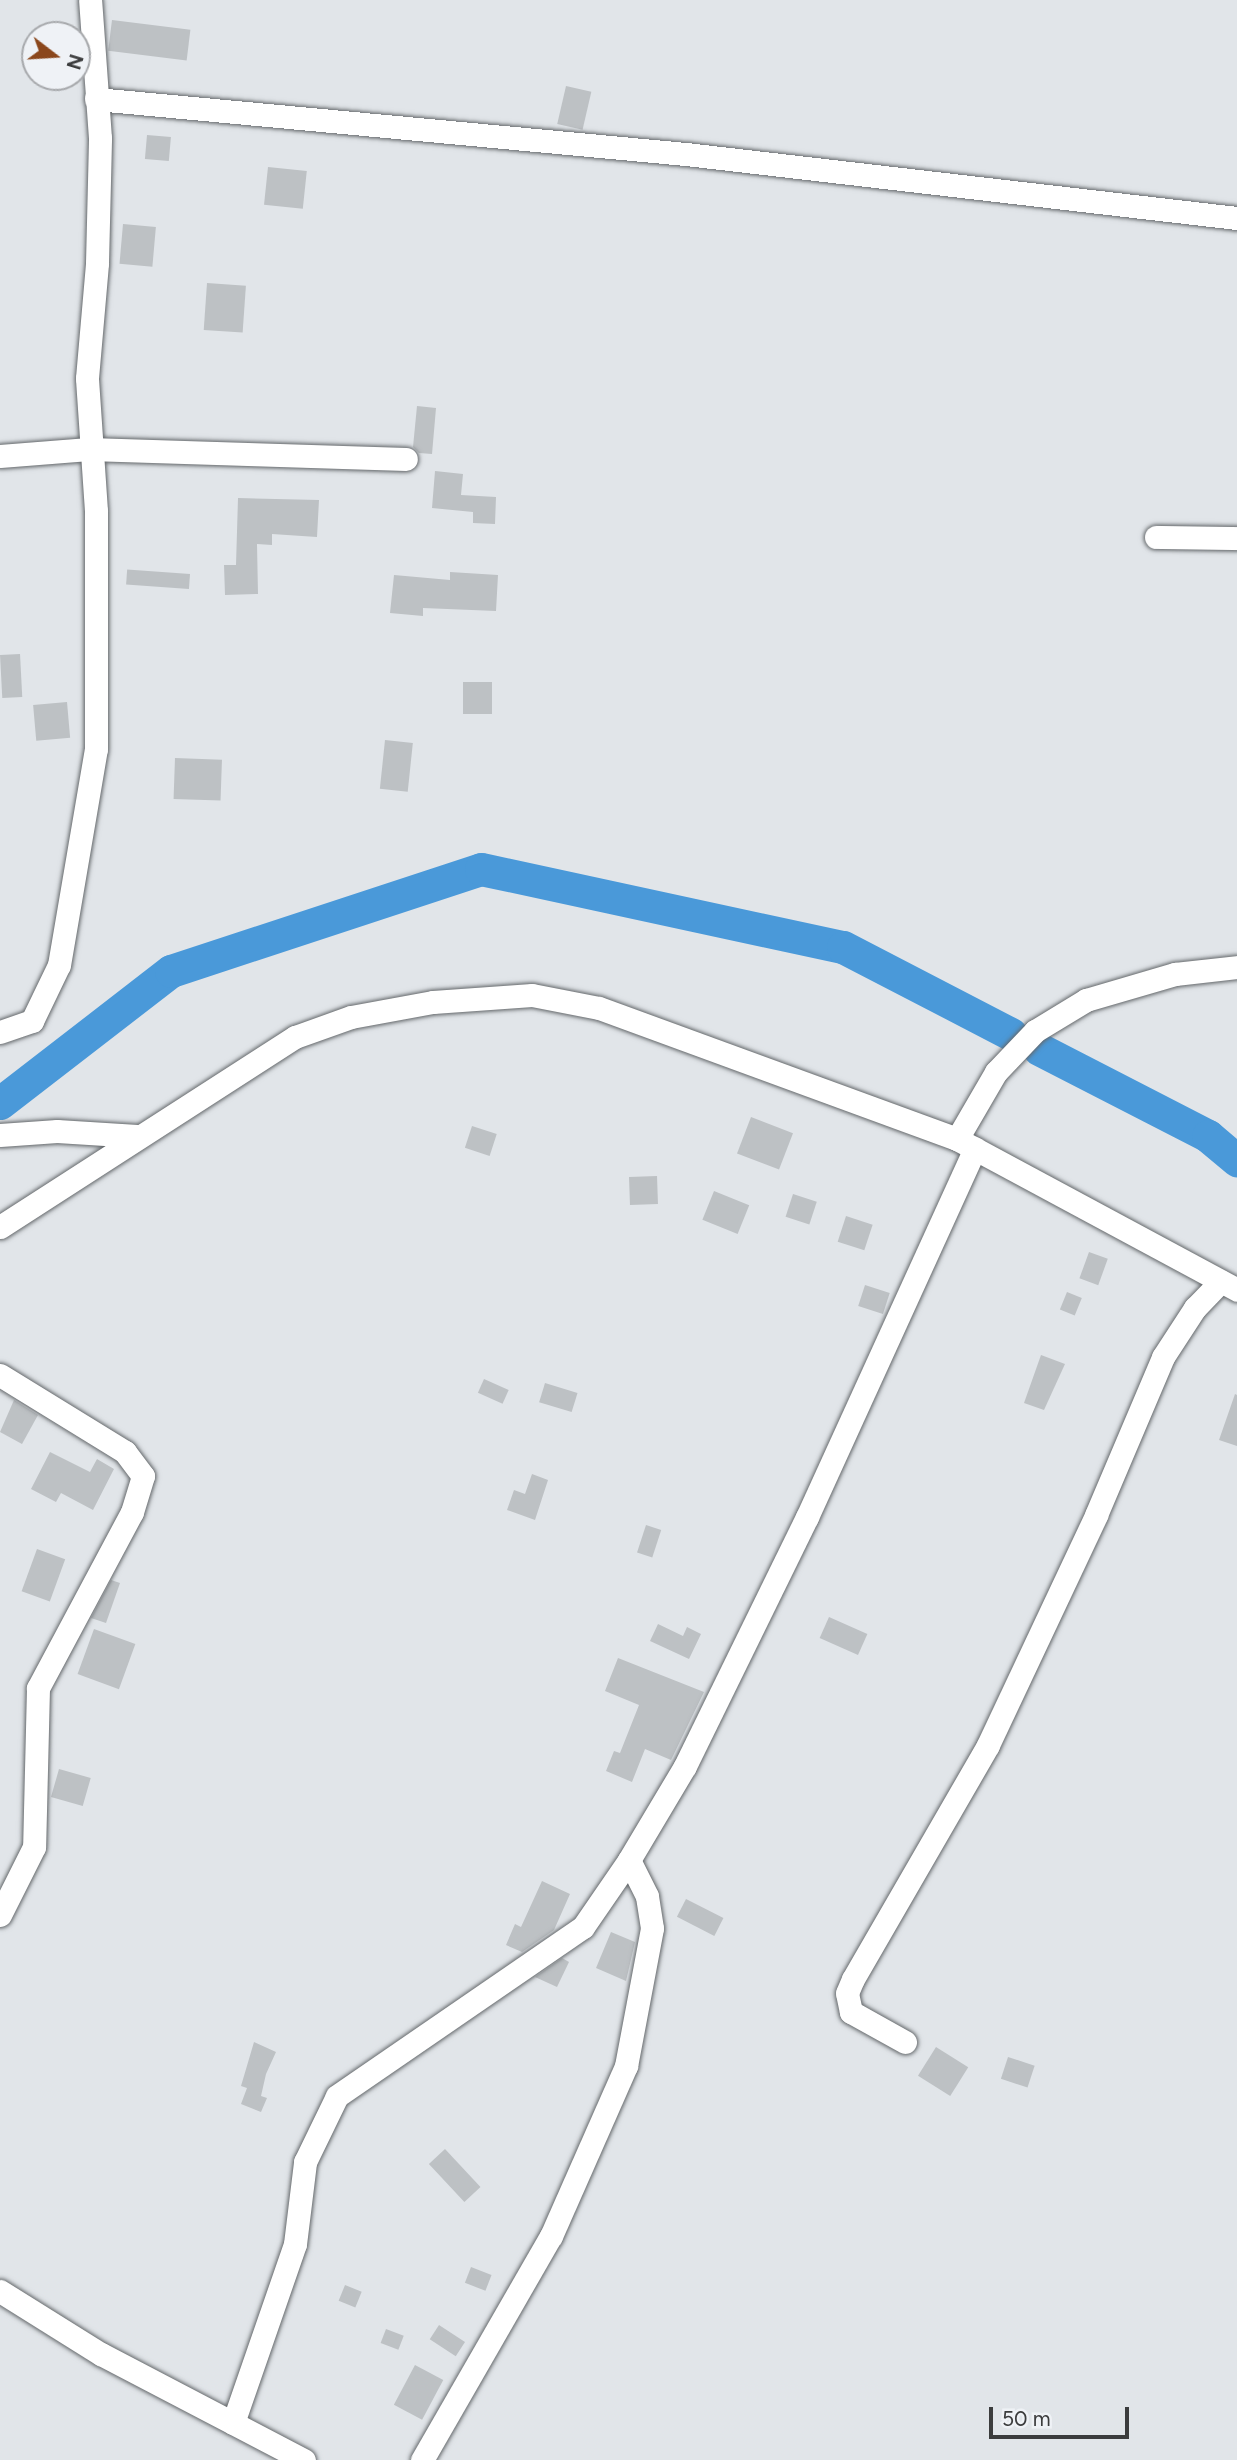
<!DOCTYPE html>
<html>
<head>
<meta charset="utf-8">
<style>
	body { margin:0 }
	#map { position:relative; width:1237px; height:2460px; overflow:hidden; background:#e1e5e9; font-family:Figtree,sans-serif }
	div>[style] { position:absolute }
	[style*='--x'] { left:calc(var(--x)*1px); top:calc(var(--y)*1px); width:calc(var(--w)*1px); rotate:calc(var(--a)*1deg) }
	.river>* { height:33px; margin:-16.5px; padding:0 16.5px; transform-origin:16.5px; border-radius:16.5px; background:#4a99d9 }
	.building>* { inset:0; background:#bdc1c4; transform-origin:0 0 }
	.roads { filter:drop-shadow(0 0 2px #64686b) drop-shadow(0 0 2px #64686b) }
	.minor>* { height:23px; margin:-11.5px; padding:0 11.5px; transform-origin:11.5px; border-radius:11.5px; background:#fff }
	span { translate:-50% -50%; white-space:nowrap; text-align:center; line-height:1.15; -webkit-text-stroke:6px #eff2f6; paint-order:stroke }
	.north { position:absolute; left:21px; top:21px; width:70px; height:70px; box-sizing:border-box; background:#eff2f6; border:2px solid #a7a9ac; border-radius:50%; rotate:107deg; font-size:19px; font-weight:700; line-height:28px; text-align:center; color:#3b3c3d }
	.north::after { content:''; display:block; margin:auto; width:24px; height:32px; background:#8b471c; clip-path:polygon(50% 0,100% 100%,50% 72%,0 100%) }
	.scale { position:absolute; left:989px; top:2407px; width:140px; height:32px; box-sizing:border-box; border:4px solid #3b3c3d; border-top:0; padding-left:9px; font-size:21px; line-height:24px; white-space:nowrap; color:#3b3c3d; -webkit-text-stroke:5px #eff2f6; paint-order:stroke }
</style>
</head>
<body>
<div id="map">
	<div class="river">
		<i style="--x:1039;--y:1049;--w:190;--a:27.2"></i>
		<i style="--x:1208;--y:1136;--w:38;--a:40"></i>
		<i style="--x:0;--y:1103;--w:216;--a:-37.7"></i>
		<i style="--x:171;--y:971;--w:326;--a:-18.2"></i>
		<i style="--x:481;--y:869;--w:370;--a:12.2"></i>
		<i style="--x:843;--y:947;--w:189;--a:27.4"></i>
	</div>
	<div class="building">
		<i style="left:112px;top:20px;width:79px;height:31px;rotate:7deg"></i>
		<i style="left:566px;top:86px;width:26px;height:39px;rotate:13deg"></i>
		<i style="left:147px;top:135px;width:24px;height:24px;rotate:5deg"></i>
		<i style="left:268px;top:167px;width:39px;height:38px;rotate:6deg"></i>
		<i style="left:123px;top:224px;width:33px;height:40px;rotate:5deg"></i>
		<i style="left:207px;top:283px;width:39px;height:47px;rotate:4deg"></i>
		<i style="clip-path:polygon(417px 406px,436px 408px,432px 454px,419px 453px,413px 447px)"></i>
		<i style="clip-path:polygon(435px 471px,463px 474px,461px 495px,496px 497px,495px 524px,473px 523px,473px 512px,432px 508px)"></i>
		<i style="clip-path:polygon(238px 498px,319px 500px,317px 537px,272px 534px,272px 545px,257px 544px,258px 594px,225px 595px,224px 565px,236px 565px)"></i>
		<i style="clip-path:polygon(450px 572px,498px 575px,496px 611px,423px 608px,423px 616px,390px 613px,394px 575px,450px 580px)"></i>
		<i style="left:190px;top:574px;width:15px;height:63px;rotate:94deg"></i>
		<i style="left:20px;top:654px;width:43px;height:20px;rotate:87deg"></i>
		<i style="left:463px;top:682px;width:29px;height:32px"></i>
		<i style="left:67px;top:702px;width:36px;height:34px;rotate:85deg"></i>
		<i style="left:385px;top:740px;width:28px;height:49px;rotate:6deg"></i>
		<i style="left:175px;top:758px;width:47px;height:41px;rotate:2deg"></i>
		<i style="left:751px;top:1117px;width:45px;height:39px;rotate:21deg"></i>
		<i style="left:472px;top:1126px;width:26px;height:23px;rotate:18deg"></i>
		<i style="left:657px;top:1176px;width:28px;height:28px;rotate:88deg"></i>
		<i style="left:714px;top:1191px;width:38px;height:31px;rotate:22deg"></i>
		<i style="left:793px;top:1194px;width:25px;height:24px;rotate:18deg"></i>
		<i style="left:846px;top:1216px;width:28px;height:27px;rotate:18deg"></i>
		<i style="left:1089px;top:1252px;width:20px;height:28px;rotate:20deg"></i>
		<i style="left:865px;top:1285px;width:26px;height:22px;rotate:18deg"></i>
		<i style="left:1067px;top:1292px;width:16px;height:19px;rotate:22deg"></i>
		<i style="clip-path:polygon(1041px 1355px,1065px 1364px,1044px 1410px,1024px 1403px)"></i>
		<i style="left:484px;top:1379px;width:27px;height:15px;rotate:24deg"></i>
		<i style="left:545px;top:1383px;width:34px;height:20px;rotate:17deg"></i>
		<i style="clip-path:polygon(1235px 1394px,1237px 1395px,1237px 1446px,1219px 1440px)"></i>
		<i style="clip-path:polygon(14px 1400px,38px 1415px,22px 1444px,0 1432px)"></i>
		<i style="clip-path:polygon(50px 1452px,90px 1472px,97px 1459px,114px 1469px,93px 1510px,61px 1493px,56px 1502px,31px 1489px)"></i>
		<i style="clip-path:polygon(532px 1474px,548px 1480px,535px 1520px,507px 1510px,514px 1490px,525px 1494px)"></i>
		<i style="left:646px;top:1525px;width:16px;height:29px;rotate:18deg"></i>
		<i style="left:37px;top:1549px;width:30px;height:45px;rotate:20deg"></i>
		<i style="clip-path:polygon(111px 1580px,120px 1583px,106px 1623px,91px 1618px)"></i>
		<i style="left:829px;top:1617px;width:42px;height:23px;rotate:24deg"></i>
		<i style="clip-path:polygon(658px 1624px,683px 1636px,687px 1627px,701px 1634px,689px 1659px,650px 1641px)"></i>
		<i style="left:94px;top:1629px;width:44px;height:48px;rotate:20deg"></i>
		<i style="clip-path:polygon(618px 1658px,704px 1692px,671px 1760px,645px 1749px,632px 1782px,606px 1771px,614px 1751px,620px 1753px,639px 1705px,605px 1691px)"></i>
		<i style="left:59px;top:1769px;width:33px;height:29px;rotate:16deg"></i>
		<i style="clip-path:polygon(542px 1881px,570px 1894px,554px 1930px,522px 1952px,506px 1945px,515px 1924px,521px 1927px)"></i>
		<i style="left:686px;top:1899px;width:42px;height:20px;rotate:27deg"></i>
		<i style="clip-path:polygon(611px 1932px,635px 1942px,626px 1981px,596px 1968px)"></i>
		<i style="clip-path:polygon(562px 1958px,569px 1962px,557px 1987px,535px 1977px)"></i>
		<i style="clip-path:polygon(254px 2042px,276px 2052px,266px 2074px,261px 2096px,267px 2098px,261px 2112px,241px 2104px,247px 2088px,241px 2086px)"></i>
		<i style="left:936px;top:2047px;width:38px;height:34px;rotate:32deg"></i>
		<i style="left:1008px;top:2057px;width:28px;height:23px;rotate:18deg"></i>
		<i style="left:445px;top:2149px;width:52px;height:22px;rotate:47deg"></i>
		<i style="left:471px;top:2267px;width:22px;height:17px;rotate:21deg"></i>
		<i style="left:345px;top:2285px;width:18px;height:17px;rotate:22deg"></i>
		<i style="left:439px;top:2325px;width:31px;height:17px;rotate:33deg"></i>
		<i style="left:386px;top:2329px;width:19px;height:15px;rotate:21deg"></i>
		<i style="left:415px;top:2365px;width:32px;height:45px;rotate:28deg"></i>
	</div>
	<div class="roads">
		<div class="minor">
			<i style="--x:96;--y:99;--w:593;--a:5.33"></i>
			<i style="--x:686;--y:154;--w:555;--a:6.63"></i>
			<i style="--x:0;--y:456;--w:89;--a:-4.5"></i>
			<i style="--x:89;--y:449;--w:317;--a:1.8"></i>
			<i style="--x:1156;--y:537;--w:81;--a:0.7"></i>
			<i style="--x:0;--y:1032;--w:34;--a:-19"></i>
			<i style="--x:32;--y:1021;--w:62;--a:-64.3"></i>
			<i style="--x:59;--y:965;--w:219;--a:-80.3"></i>
			<i style="--x:96;--y:749;--w:238;--a:-90"></i>
			<i style="--x:96;--y:511;--w:133;--a:-93.9"></i>
			<i style="--x:87;--y:378;--w:115;--a:-85"></i>
			<i style="--x:97;--y:263;--w:125;--a:-88.6"></i>
			<i style="--x:100;--y:138;--w:138;--a:-94.1"></i>
			<i style="--x:0;--y:1135;--w:57;--a:-4"></i>
			<i style="--x:57;--y:1131;--w:80;--a:3.6"></i>
			<i style="--x:957;--y:1139;--w:78;--a:-59.8"></i>
			<i style="--x:996;--y:1072;--w:57;--a:-46.4"></i>
			<i style="--x:1035;--y:1031;--w:60;--a:-31.3"></i>
			<i style="--x:1086;--y:1000;--w:93;--a:-16.3"></i>
			<i style="--x:1175;--y:974;--w:62;--a:-6.4"></i>
			<i style="--x:0;--y:1227;--w:351;--a:-32.8"></i>
			<i style="--x:295;--y:1037;--w:59;--a:-19.7"></i>
			<i style="--x:351;--y:1017;--w:83;--a:-10.4"></i>
			<i style="--x:433;--y:1002;--w:99;--a:-4"></i>
			<i style="--x:532;--y:995;--w:68;--a:11"></i>
			<i style="--x:599;--y:1008;--w:381;--a:20.1"></i>
			<i style="--x:957;--y:1139;--w:318;--a:28.3"></i>
			<i style="--x:0;--y:1375;--w:147;--a:31.6"></i>
			<i style="--x:125;--y:1452;--w:30;--a:53"></i>
			<i style="--x:143;--y:1476;--w:38;--a:107"></i>
			<i style="--x:132;--y:1512;--w:200;--a:118.1"></i>
			<i style="--x:38;--y:1688;--w:159;--a:91.4"></i>
			<i style="--x:34;--y:1847;--w:76;--a:116.6"></i>
			<i style="--x:905;--y:2042;--w:62;--a:-150.9"></i>
			<i style="--x:851;--y:2012;--w:19;--a:-102"></i>
			<i style="--x:847;--y:1993;--w:15;--a:-67"></i>
			<i style="--x:853;--y:1979;--w:270;--a:-60"></i>
			<i style="--x:988;--y:1745;--w:254;--a:-64.8"></i>
			<i style="--x:1096;--y:1515;--w:172;--a:-67"></i>
			<i style="--x:1163;--y:1357;--w:59;--a:-56.9"></i>
			<i style="--x:1195;--y:1308;--w:37;--a:-46"></i>
			<i style="--x:0;--y:2291;--w:119;--a:32"></i>
			<i style="--x:101;--y:2354;--w:229;--a:27.6"></i>
			<i style="--x:233;--y:2423;--w:189;--a:-70.9"></i>
			<i style="--x:295;--y:2244;--w:83;--a:-83"></i>
			<i style="--x:305;--y:2162;--w:73;--a:-64.1"></i>
			<i style="--x:337;--y:2096;--w:298;--a:-34.5"></i>
			<i style="--x:583;--y:1927;--w:81;--a:-55.5"></i>
			<i style="--x:629;--y:1860;--w:109;--a:-59.2"></i>
			<i style="--x:685;--y:1766;--w:277;--a:-63.9"></i>
			<i style="--x:807;--y:1517;--w:405;--a:-65.5"></i>
			<i style="--x:422;--y:2460;--w:258;--a:-60.1"></i>
			<i style="--x:551;--y:2236;--w:186;--a:-66.2"></i>
			<i style="--x:626;--y:2066;--w:140;--a:-79.3"></i>
			<i style="--x:652;--y:1928;--w:32;--a:-99"></i>
			<i style="--x:647;--y:1896;--w:40;--a:-116.6"></i>
		</div>
	</div>
	<div class="north">N</div>
	<div class="scale">50 m</div>
</div>
</body>
</html>
